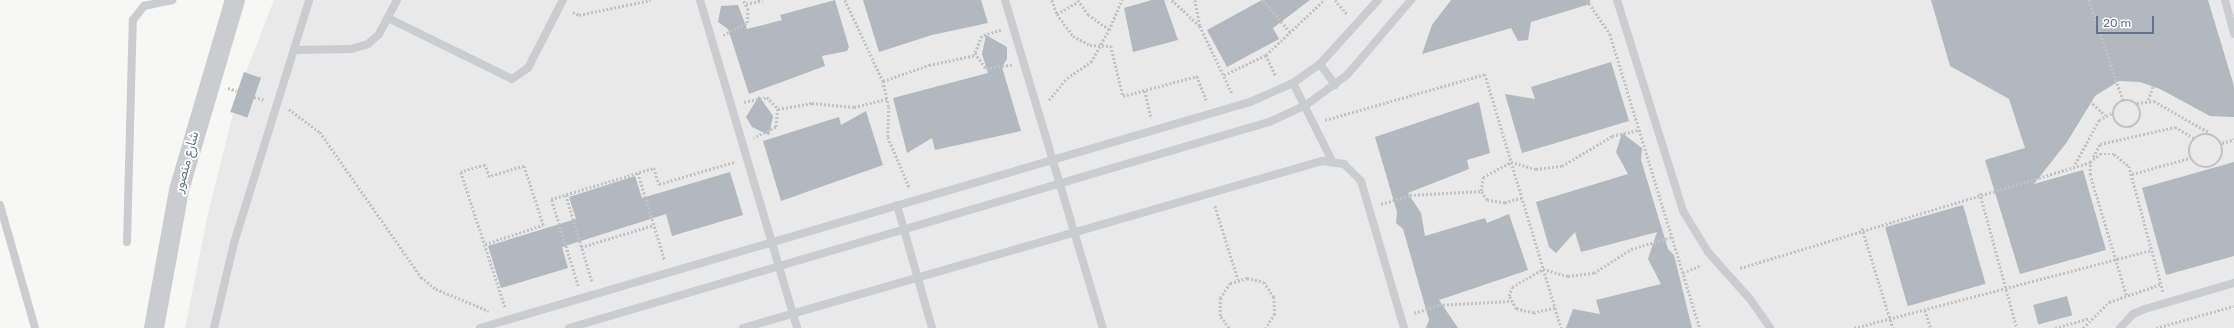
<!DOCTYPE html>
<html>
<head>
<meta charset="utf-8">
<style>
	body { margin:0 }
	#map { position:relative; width:2234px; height:328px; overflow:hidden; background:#f7f8f5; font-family:Rubik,"Noto Naskh Arabic",sans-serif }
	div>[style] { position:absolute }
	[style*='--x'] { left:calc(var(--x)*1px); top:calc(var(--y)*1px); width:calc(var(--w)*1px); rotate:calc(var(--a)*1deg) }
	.built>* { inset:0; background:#e8e9e8 }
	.building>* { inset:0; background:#b2b8c0; transform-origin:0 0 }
	.path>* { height:2.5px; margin-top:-1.25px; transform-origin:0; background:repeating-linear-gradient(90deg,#c0c2c5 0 2px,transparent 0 4px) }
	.path>.ring { margin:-1.25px; padding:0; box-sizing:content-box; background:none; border:2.5px solid #c0c2c5; border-radius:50% }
	.service>* { height:8px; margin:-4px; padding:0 4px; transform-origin:4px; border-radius:4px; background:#caccd0 }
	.tertiary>* { height:20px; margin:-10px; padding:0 10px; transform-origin:10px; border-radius:10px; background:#caccd0 }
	span { translate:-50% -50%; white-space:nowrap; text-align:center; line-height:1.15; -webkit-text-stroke:4px #fff; paint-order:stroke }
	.street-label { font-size:13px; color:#647289 }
	.scale { position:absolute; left:2096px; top:16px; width:58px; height:18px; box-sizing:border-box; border:2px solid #647289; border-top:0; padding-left:5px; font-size:12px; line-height:14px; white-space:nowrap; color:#647289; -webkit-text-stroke:3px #fff; paint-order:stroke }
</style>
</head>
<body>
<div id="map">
	<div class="built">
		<i style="clip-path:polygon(274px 0,2234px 0,2234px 328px,185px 328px,208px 213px,233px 114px,230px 113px)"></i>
	</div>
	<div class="building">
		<i style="clip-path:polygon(835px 0,849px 47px,847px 51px,822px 56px,825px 66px,749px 94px,728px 29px,718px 22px,721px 6px,738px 5px,747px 29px,782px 20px,780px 15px)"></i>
		<i style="clip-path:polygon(863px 0,981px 0,988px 23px,932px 35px,879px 52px)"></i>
		<i style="clip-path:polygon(1152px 0,1164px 0,1178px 40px,1133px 52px,1124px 8px)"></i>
		<i style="clip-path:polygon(1262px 0,1310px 0,1273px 28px,1279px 39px,1227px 67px,1207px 30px)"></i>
		<i style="clip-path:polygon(1451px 0,1590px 0,1590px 4px,1531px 22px,1528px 40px,1518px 41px,1511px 28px,1422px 54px,1432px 25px)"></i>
		<i style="clip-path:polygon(1931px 0,2208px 0,2234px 86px,2234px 117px,2210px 116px,2160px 89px,2140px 82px,2119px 81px,2095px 96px,2067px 142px,2034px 184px,2083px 170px,2106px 250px,2020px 274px,1985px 160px,2025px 148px,2009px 99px,1950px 66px)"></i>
		<i style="clip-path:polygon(986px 35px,1007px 47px,1007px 59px,1002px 67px,1021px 131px,935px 150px,932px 138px,907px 153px,893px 98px,988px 73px,982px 54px)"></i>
		<i style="clip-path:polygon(1611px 62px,1629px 121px,1522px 153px,1505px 94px,1535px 99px,1531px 87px)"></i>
		<i style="left:244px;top:72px;width:18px;height:42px;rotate:19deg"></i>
		<i style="clip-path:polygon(759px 96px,773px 116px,769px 135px,752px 127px,746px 117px)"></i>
		<i style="clip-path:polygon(1479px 102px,1490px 153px,1467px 160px,1469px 169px,1408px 193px,1421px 213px,1425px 236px,1485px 218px,1487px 223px,1509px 214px,1528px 270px,1439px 300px,1458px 328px,1426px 328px,1429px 320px,1403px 229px,1396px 223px,1397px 212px,1375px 137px)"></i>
		<i style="clip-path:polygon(866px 111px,883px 165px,781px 201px,763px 141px,839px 117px,841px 125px)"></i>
		<i style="clip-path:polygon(1622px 133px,1642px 148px,1641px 160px,1668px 249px,1674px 255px,1692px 328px,1566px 328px,1573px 309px,1600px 314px,1596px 300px,1661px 284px,1648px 259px,1657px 232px,1581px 252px,1575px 232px,1556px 253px,1549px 247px,1536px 202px,1628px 174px,1616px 152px)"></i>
		<i style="clip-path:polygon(2234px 162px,2234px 256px,2166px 275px,2142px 188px)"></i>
		<i style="clip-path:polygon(730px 172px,743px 215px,672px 236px,666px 214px,562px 247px,568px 268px,501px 288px,488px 246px,576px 219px,569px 197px,635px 176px,642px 198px)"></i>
		<i style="left:1963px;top:205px;width:82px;height:81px;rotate:74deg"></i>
		<i style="left:2067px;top:296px;width:20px;height:35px;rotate:75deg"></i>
	</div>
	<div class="path">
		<i style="--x:845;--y:0;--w:89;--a:64.9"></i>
		<i style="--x:883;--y:81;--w:27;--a:77"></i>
		<i style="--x:889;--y:107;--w:30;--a:92"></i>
		<i style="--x:888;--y:137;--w:56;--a:67.1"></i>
		<i style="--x:1052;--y:0;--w:15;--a:70"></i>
		<i style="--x:1057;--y:14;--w:27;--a:54"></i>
		<i style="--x:1073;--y:36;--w:19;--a:28"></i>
		<i style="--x:1090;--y:45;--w:21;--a:3"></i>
		<i style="--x:1111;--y:46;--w:51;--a:76.5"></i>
		<i style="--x:1123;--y:96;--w:77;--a:-15.1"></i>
		<i style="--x:1197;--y:76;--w:26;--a:69"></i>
		<i style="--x:1172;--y:0;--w:38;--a:43"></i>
		<i style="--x:1195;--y:0;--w:26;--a:79"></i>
		<i style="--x:1200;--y:26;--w:74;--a:64.5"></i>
		<i style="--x:1263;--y:0;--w:43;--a:49.7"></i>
		<i style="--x:1335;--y:0;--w:18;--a:49"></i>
		<i style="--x:1587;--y:0;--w:41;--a:55.9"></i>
		<i style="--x:1610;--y:34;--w:307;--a:73"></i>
		<i style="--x:2089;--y:0;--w:106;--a:71.2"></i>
		<i style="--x:746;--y:4;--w:17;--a:-13"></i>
		<i style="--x:573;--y:12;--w:7;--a:27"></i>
		<i style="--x:579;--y:15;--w:73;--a:-11.9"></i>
		<i style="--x:1057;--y:14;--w:24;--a:-30"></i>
		<i style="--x:1001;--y:30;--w:20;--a:162"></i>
		<i style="--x:982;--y:36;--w:18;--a:112"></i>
		<i style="--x:975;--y:53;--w:19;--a:54"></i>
		<i style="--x:986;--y:68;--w:26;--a:-7"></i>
		<i style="--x:1109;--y:30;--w:33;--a:-67"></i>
		<i style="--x:723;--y:35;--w:27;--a:-27"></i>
		<i style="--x:747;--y:23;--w:13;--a:-86"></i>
		<i style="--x:748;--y:10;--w:11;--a:-117"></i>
		<i style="--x:1266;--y:55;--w:23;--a:65"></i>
		<i style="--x:1224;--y:75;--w:47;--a:-25.5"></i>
		<i style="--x:1266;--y:55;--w:80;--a:-43.5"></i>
		<i style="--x:883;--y:81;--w:49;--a:-19.2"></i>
		<i style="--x:929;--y:65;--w:48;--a:-12"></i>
		<i style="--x:228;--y:88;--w:9;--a:18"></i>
		<i style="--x:1145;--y:91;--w:28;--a:77"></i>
		<i style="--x:254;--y:97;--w:11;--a:15"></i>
		<i class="ring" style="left:2113px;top:100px;width:25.5px;height:25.5px"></i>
		<i style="--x:1049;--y:100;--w:28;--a:-51"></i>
		<i style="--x:1067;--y:78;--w:29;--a:-34"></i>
		<i style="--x:1091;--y:62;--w:37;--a:-61"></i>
		<i style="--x:1109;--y:30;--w:26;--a:-144"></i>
		<i style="--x:1088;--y:15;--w:19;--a:-126"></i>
		<i style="--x:2148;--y:100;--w:15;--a:-70"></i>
		<i style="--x:2090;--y:101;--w:21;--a:43"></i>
		<i style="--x:744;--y:102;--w:24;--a:-12"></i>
		<i style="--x:767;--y:97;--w:16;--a:47"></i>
		<i style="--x:778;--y:109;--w:18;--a:96"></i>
		<i style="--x:776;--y:127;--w:25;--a:153"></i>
		<i style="--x:2137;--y:103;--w:17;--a:-7"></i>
		<i style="--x:2154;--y:101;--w:64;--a:29.7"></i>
		<i style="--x:289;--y:109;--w:39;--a:37"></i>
		<i style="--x:320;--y:132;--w:177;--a:55.1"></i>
		<i style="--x:421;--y:277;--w:19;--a:39"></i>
		<i style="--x:436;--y:289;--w:57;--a:22.5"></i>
		<i style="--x:778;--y:109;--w:35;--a:-10"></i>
		<i style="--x:812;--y:103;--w:42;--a:5.4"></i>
		<i style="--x:854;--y:107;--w:34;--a:-14"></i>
		<i style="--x:1325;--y:120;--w:166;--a:-16"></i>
		<i style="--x:1485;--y:74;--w:265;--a:73.3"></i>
		<i class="ring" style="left:2189px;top:134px;width:31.5px;height:31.5px"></i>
		<i style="--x:2222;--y:143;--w:13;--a:-18"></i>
		<i style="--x:2093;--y:157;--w:15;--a:-62"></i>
		<i style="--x:2100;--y:144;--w:77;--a:-12.8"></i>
		<i style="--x:2175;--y:127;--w:22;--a:30"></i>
		<i style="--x:2075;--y:164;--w:50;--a:-61.4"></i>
		<i style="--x:2099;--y:120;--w:15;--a:-28"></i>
		<i style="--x:638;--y:173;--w:92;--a:72.9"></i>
		<i style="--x:2132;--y:174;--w:60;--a:-15.4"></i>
		<i style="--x:1980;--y:193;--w:140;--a:74.7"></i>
		<i style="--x:566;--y:195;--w:90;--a:73.2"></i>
		<i style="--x:1522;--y:198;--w:18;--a:164"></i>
		<i style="--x:1505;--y:203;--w:18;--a:-171"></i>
		<i style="--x:1487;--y:200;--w:11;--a:-124"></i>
		<i style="--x:1481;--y:191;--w:14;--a:-82"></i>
		<i style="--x:1483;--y:177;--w:32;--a:-28"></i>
		<i style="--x:1511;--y:162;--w:26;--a:16"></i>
		<i style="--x:1536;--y:169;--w:26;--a:-7"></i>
		<i style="--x:1562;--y:166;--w:58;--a:-31"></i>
		<i style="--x:1612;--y:136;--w:28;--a:-13"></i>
		<i style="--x:1381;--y:204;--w:30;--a:-17"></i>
		<i style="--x:1410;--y:195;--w:71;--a:-3.2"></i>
		<i style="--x:1215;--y:206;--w:77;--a:72.5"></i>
		<i style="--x:1862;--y:228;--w:105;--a:72.8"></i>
		<i style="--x:485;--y:244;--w:61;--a:-18.1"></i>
		<i style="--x:543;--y:225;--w:62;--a:-107.9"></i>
		<i style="--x:524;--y:166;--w:37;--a:163"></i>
		<i style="--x:489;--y:177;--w:13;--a:-108"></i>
		<i style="--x:485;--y:165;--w:25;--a:164"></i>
		<i style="--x:461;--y:172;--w:142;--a:71.9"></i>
		<i style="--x:581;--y:247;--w:76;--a:-16.8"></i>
		<i style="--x:1740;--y:268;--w:366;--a:-16.8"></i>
		<i style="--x:1683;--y:273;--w:20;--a:-24"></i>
		<i style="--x:578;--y:286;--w:91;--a:-107.2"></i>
		<i style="--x:551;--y:199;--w:108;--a:-16.8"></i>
		<i style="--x:654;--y:168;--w:17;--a:73"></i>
		<i style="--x:659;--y:184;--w:78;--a:-16.3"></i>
		<i style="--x:2126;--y:295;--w:125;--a:-106.7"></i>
		<i style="--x:2090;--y:175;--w:13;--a:-90"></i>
		<i style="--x:2090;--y:162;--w:13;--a:-39"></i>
		<i style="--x:2100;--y:154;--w:14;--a:0"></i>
		<i style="--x:2114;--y:154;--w:19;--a:39"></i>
		<i style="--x:2129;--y:166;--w:130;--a:74.8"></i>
		<i style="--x:1555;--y:308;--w:22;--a:167"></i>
		<i style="--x:1534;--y:313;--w:18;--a:-167"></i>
		<i style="--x:1516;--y:309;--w:15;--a:-118"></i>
		<i style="--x:1509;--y:296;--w:9;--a:-72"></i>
		<i style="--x:1512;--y:287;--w:36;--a:-30"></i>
		<i style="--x:1543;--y:269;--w:26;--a:16"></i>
		<i style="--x:1568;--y:276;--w:26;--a:-7"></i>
		<i style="--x:1594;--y:273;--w:44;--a:-33"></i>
		<i style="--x:1631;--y:249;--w:43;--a:-16.3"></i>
		<i style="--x:1925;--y:310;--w:19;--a:72"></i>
		<i style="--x:1414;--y:313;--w:26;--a:-18"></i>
		<i style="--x:1439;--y:305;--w:71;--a:-3.2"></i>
		<i style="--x:1229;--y:328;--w:15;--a:-127"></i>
		<i style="--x:1220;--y:316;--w:18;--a:-90"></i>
		<i style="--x:1220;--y:298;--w:18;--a:-56"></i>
		<i style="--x:1230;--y:283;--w:18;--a:-16"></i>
		<i style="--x:1247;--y:278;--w:17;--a:13"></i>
		<i style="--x:1264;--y:282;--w:18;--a:56"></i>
		<i style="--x:1274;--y:297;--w:17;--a:87"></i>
		<i style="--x:1275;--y:314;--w:17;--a:123"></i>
		<i style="--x:1854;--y:328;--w:308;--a:-14.7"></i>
		<i style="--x:2055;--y:328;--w:35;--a:-16"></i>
		<i style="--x:2083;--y:328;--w:37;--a:-45"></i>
		<i style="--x:2109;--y:302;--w:55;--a:-19.1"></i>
		<i style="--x:2156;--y:328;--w:81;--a:-15.8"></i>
	</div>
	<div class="service">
		<i style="--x:700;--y:0;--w:342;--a:73.5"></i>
		<i style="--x:1005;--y:0;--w:342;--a:73.4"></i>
		<i style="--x:1617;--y:0;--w:221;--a:72.6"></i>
		<i style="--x:1683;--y:211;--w:48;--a:58.6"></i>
		<i style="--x:1708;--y:252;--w:63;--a:48.2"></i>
		<i style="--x:1750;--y:299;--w:35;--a:55"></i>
		<i style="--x:2225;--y:0;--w:35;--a:75"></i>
		<i style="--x:388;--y:18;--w:138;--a:26.2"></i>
		<i style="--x:512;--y:79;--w:19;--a:-35"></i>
		<i style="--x:528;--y:68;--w:76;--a:-62.8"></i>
		<i style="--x:295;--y:50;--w:56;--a:-1"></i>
		<i style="--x:351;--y:49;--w:18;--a:-16"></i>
		<i style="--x:368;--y:44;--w:15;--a:-42"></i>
		<i style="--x:379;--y:34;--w:38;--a:-62"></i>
		<i style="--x:1320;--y:64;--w:26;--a:54"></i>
		<i style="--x:1293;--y:83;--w:87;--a:63.4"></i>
		<i style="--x:0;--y:205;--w:128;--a:74.1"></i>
		<i style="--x:897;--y:205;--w:128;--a:74.1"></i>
		<i style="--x:127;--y:242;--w:222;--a:-88.5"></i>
		<i style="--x:133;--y:20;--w:18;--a:-52"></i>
		<i style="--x:144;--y:6;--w:29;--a:-12"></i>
		<i style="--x:214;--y:328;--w:87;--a:-76.8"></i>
		<i style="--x:234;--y:243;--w:254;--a:-72.8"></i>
		<i style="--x:480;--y:328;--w:802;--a:-16.36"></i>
		<i style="--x:1250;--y:102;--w:47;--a:-23.8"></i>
		<i style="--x:1293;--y:83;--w:33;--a:-35"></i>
		<i style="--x:1320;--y:64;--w:86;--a:-47.8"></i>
		<i style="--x:569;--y:328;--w:730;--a:-16.4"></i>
		<i style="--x:1269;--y:122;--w:41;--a:-24.7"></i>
		<i style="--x:1306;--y:105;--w:51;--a:-36.2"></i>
		<i style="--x:1347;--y:75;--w:99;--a:-49.5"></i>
		<i style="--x:743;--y:328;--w:603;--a:-16.09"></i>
		<i style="--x:1322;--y:161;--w:22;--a:8"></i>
		<i style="--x:1344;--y:164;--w:24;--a:45"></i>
		<i style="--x:1361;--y:181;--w:153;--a:73.7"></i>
		<i style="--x:2120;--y:328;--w:19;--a:-47"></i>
		<i style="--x:2133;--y:314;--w:13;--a:-23"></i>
		<i style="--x:2145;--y:309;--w:93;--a:-16.3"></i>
	</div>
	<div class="tertiary">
		<i style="--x:154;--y:328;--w:140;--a:-79.7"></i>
		<i style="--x:179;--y:190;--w:198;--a:-73.6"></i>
	</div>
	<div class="street-label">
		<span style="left:187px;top:162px;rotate:-75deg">شارع منصور</span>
	</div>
	<div class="scale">20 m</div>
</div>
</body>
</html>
